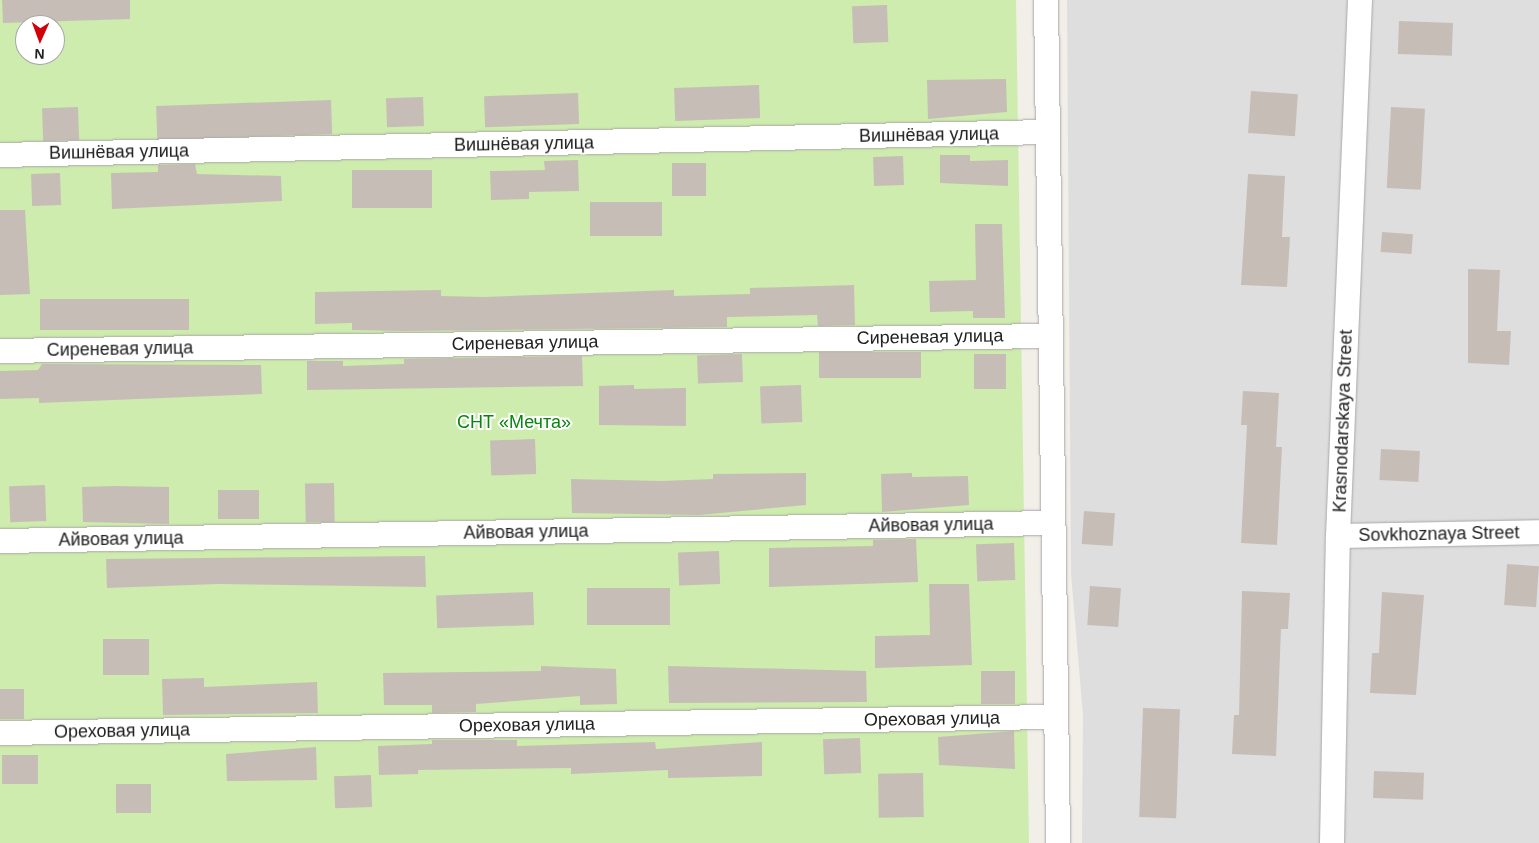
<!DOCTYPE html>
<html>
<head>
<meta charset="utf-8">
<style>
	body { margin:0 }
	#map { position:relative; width:1539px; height:843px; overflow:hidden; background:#f2eee8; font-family:Arial,sans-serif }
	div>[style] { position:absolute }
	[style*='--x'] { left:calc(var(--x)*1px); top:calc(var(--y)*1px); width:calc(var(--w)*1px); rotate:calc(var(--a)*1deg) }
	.residential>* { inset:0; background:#dfdede }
	.grass>* { inset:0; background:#ceecad }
	.building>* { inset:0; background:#c7bdb7; transform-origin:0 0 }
	.roads { filter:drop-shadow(0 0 1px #a8a8a8) drop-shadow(0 0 1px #a8a8a8) }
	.street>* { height:24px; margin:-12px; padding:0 12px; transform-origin:12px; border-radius:12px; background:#fff }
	span { translate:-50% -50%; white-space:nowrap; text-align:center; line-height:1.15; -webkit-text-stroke:4px #fff; paint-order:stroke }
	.street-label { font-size:18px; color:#212121 }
	.park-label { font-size:18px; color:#09850f }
	.north { position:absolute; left:15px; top:15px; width:50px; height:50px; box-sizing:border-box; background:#fff; border:1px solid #a6a6a6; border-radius:50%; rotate:182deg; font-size:14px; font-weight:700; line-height:20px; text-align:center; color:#212121 }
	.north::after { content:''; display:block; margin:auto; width:18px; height:22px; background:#d20008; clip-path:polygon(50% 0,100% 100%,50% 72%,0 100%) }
</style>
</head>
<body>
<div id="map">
	<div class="residential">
		<i style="clip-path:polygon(1067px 0,1539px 0,1539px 843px,1082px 843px,1083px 715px,1071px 574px)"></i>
	</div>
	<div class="grass">
		<i style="clip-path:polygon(evenodd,0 0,1016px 0,1029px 843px,0 843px,0 0,25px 25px,55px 25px,55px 55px,25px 55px,25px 25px)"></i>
	</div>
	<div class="building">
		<i style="clip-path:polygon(2px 0,130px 0,130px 19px,3px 23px)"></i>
		<i style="left:887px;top:5px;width:37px;height:35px;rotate:88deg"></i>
		<i style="left:1399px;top:21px;width:54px;height:33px;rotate:2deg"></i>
		<i style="clip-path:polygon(1006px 79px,1007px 112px,928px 119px,927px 80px)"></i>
		<i style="left:759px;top:85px;width:33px;height:85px;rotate:88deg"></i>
		<i style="left:1251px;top:91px;width:47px;height:42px;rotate:4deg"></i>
		<i style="left:578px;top:93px;width:31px;height:94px;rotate:88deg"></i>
		<i style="left:423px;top:97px;width:29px;height:37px;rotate:88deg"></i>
		<i style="left:331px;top:100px;width:34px;height:175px;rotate:88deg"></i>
		<i style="left:78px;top:107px;width:33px;height:36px;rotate:88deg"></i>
		<i style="left:1391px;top:107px;width:34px;height:81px;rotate:3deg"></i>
		<i style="clip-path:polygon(940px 155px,970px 155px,970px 161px,1008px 160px,1008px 186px,940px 183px)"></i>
		<i style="left:903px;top:156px;width:29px;height:30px;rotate:88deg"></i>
		<i style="clip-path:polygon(578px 160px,579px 191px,529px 192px,529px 199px,491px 200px,490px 171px,545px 170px,544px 161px)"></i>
		<i style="left:672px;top:163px;width:34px;height:33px"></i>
		<i style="clip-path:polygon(195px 164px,197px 174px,281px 176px,282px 201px,112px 209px,111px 173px,158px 172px,158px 165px)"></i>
		<i style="left:352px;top:170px;width:80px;height:38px"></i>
		<i style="left:60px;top:173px;width:32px;height:29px;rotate:88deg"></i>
		<i style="clip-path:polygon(1248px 174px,1285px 176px,1282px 237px,1290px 237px,1287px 287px,1241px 285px)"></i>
		<i style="left:590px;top:202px;width:72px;height:34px"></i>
		<i style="clip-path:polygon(0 210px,25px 210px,30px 294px,0 295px)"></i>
		<i style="clip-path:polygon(975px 224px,1002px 224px,1005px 318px,973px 318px,973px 311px,930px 312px,929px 281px,976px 280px)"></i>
		<i style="left:1382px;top:232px;width:31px;height:20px;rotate:4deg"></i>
		<i style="clip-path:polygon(1468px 269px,1500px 270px,1497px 331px,1511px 331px,1509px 365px,1468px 363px)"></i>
		<i style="clip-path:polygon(854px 285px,855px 325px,818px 326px,817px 315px,727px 317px,727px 327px,403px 331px,352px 330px,352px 323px,315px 324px,315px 292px,441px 290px,441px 296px,484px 297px,674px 290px,674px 296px,750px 294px,750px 288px)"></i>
		<i style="left:189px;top:299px;width:31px;height:149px;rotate:90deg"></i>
		<i style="left:921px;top:352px;width:26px;height:102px;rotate:90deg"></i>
		<i style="left:742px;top:354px;width:28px;height:45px;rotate:88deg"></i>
		<i style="left:974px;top:354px;width:32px;height:35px"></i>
		<i style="clip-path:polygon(582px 356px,583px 386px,307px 390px,307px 361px,343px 361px,343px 366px,404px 364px,404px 359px)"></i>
		<i style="clip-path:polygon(42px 364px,261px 365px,262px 394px,39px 403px,39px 398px,0 399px,0 371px,38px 370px)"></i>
		<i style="clip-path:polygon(634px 385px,634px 389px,686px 388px,686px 426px,599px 425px,599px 386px)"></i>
		<i style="left:801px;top:385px;width:37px;height:41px;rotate:88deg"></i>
		<i style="clip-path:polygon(1243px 391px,1279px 393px,1276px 447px,1282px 447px,1277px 545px,1241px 543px,1247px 425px,1241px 425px)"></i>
		<i style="left:535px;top:439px;width:35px;height:45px;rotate:88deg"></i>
		<i style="left:1381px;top:449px;width:39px;height:31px;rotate:3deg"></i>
		<i style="clip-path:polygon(806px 473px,806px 505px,699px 515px,572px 513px,571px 479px,661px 481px,713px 479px,713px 474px)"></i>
		<i style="clip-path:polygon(912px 473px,912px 477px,968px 476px,969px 505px,882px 512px,881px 474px)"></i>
		<i style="left:334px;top:483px;width:39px;height:29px;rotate:89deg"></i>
		<i style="left:45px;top:485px;width:36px;height:36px;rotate:88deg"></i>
		<i style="clip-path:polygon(114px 486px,169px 487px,169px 524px,83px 522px,82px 487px)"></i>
		<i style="left:259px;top:490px;width:29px;height:41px;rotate:90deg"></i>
		<i style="left:1084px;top:511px;width:31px;height:33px;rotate:4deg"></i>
		<i style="clip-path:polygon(916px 539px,918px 582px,769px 587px,769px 548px,873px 546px,873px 540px)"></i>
		<i style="left:1014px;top:543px;width:37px;height:38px;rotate:88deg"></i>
		<i style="left:719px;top:551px;width:33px;height:41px;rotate:88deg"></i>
		<i style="clip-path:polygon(425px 556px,426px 587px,218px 584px,107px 588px,106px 559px)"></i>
		<i style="left:1507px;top:564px;width:32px;height:41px;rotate:4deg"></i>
		<i style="clip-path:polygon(929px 584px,969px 584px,972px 665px,875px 668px,875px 636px,930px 635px)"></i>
		<i style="left:1090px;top:586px;width:31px;height:39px;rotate:4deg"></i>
		<i style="left:587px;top:588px;width:83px;height:37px"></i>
		<i style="clip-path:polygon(1242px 591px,1290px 593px,1288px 629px,1281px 629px,1276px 756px,1232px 754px,1234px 715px,1239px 715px)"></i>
		<i style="left:533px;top:592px;width:33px;height:97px;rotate:88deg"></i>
		<i style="clip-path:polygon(1382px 592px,1424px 595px,1416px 695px,1370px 693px,1372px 653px,1379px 653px)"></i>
		<i style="left:149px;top:639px;width:36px;height:46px;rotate:90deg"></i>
		<i style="clip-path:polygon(541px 666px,616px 669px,617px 704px,580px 705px,580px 696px,476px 704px,476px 712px,432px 713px,432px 705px,384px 705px,383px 673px,541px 671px)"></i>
		<i style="clip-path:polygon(668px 666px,866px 671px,867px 702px,669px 703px)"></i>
		<i style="left:1015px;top:671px;width:33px;height:34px;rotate:90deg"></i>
		<i style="clip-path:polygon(204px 678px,204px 687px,317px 682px,318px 713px,163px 715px,162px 679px)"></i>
		<i style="left:0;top:689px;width:24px;height:30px"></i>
		<i style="left:1143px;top:708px;width:37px;height:109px;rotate:2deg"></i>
		<i style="clip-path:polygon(1014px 731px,1015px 769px,939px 765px,938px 737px)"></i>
		<i style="left:860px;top:738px;width:35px;height:37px;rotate:88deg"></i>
		<i style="clip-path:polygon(432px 740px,517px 740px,517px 746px,655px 742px,656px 749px,762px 742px,762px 776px,668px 778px,668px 770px,571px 774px,571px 768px,418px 770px,418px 774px,379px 775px,378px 746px,432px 744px)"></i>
		<i style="clip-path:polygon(316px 747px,317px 780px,227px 781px,226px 754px)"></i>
		<i style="left:38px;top:755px;width:29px;height:36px;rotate:90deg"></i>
		<i style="left:1374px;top:771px;width:50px;height:27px;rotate:2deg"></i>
		<i style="left:923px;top:773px;width:44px;height:45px;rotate:89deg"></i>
		<i style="left:371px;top:775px;width:32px;height:37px;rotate:88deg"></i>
		<i style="left:116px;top:784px;width:35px;height:29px"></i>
	</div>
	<div class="roads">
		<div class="street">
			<i style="--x:1046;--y:0;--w:843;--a:89.18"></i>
			<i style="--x:0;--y:155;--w:1047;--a:-1.26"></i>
			<i style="--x:0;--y:351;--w:1050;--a:-0.82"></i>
			<i style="--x:1338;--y:536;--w:201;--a:-1.1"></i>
			<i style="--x:0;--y:541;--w:1052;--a:-0.98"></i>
			<i style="--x:0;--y:733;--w:1054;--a:-0.87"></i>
			<i style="--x:1332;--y:843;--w:307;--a:-88.9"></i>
			<i style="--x:1338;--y:536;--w:536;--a:-87.65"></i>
		</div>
	</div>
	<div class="street-label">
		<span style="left:929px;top:135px;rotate:-1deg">Вишнёвая улица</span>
		<span style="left:524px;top:144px;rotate:-1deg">Вишнёвая улица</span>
		<span style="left:119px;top:152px;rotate:-1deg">Вишнёвая улица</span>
		<span style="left:930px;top:337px;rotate:-1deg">Сиреневая улица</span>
		<span style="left:525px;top:343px;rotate:-1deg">Сиреневая улица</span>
		<span style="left:120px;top:349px;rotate:-1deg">Сиреневая улица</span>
		<span style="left:1343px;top:421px;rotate:-88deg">Krasnodarskaya Street</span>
		<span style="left:931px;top:525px;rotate:-1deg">Айвовая улица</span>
		<span style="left:526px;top:532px;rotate:-1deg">Айвовая улица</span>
		<span style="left:1439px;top:534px;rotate:-1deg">Sovkhoznaya Street</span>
		<span style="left:121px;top:539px;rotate:-1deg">Айвовая улица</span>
		<span style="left:932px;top:719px;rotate:-1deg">Ореховая улица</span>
		<span style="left:527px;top:725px;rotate:-1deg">Ореховая улица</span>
		<span style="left:122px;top:731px;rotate:-1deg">Ореховая улица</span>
	</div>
	<div class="park-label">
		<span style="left:514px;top:422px">СНТ «Мечта»</span>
	</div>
	<div class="north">N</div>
</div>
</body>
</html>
